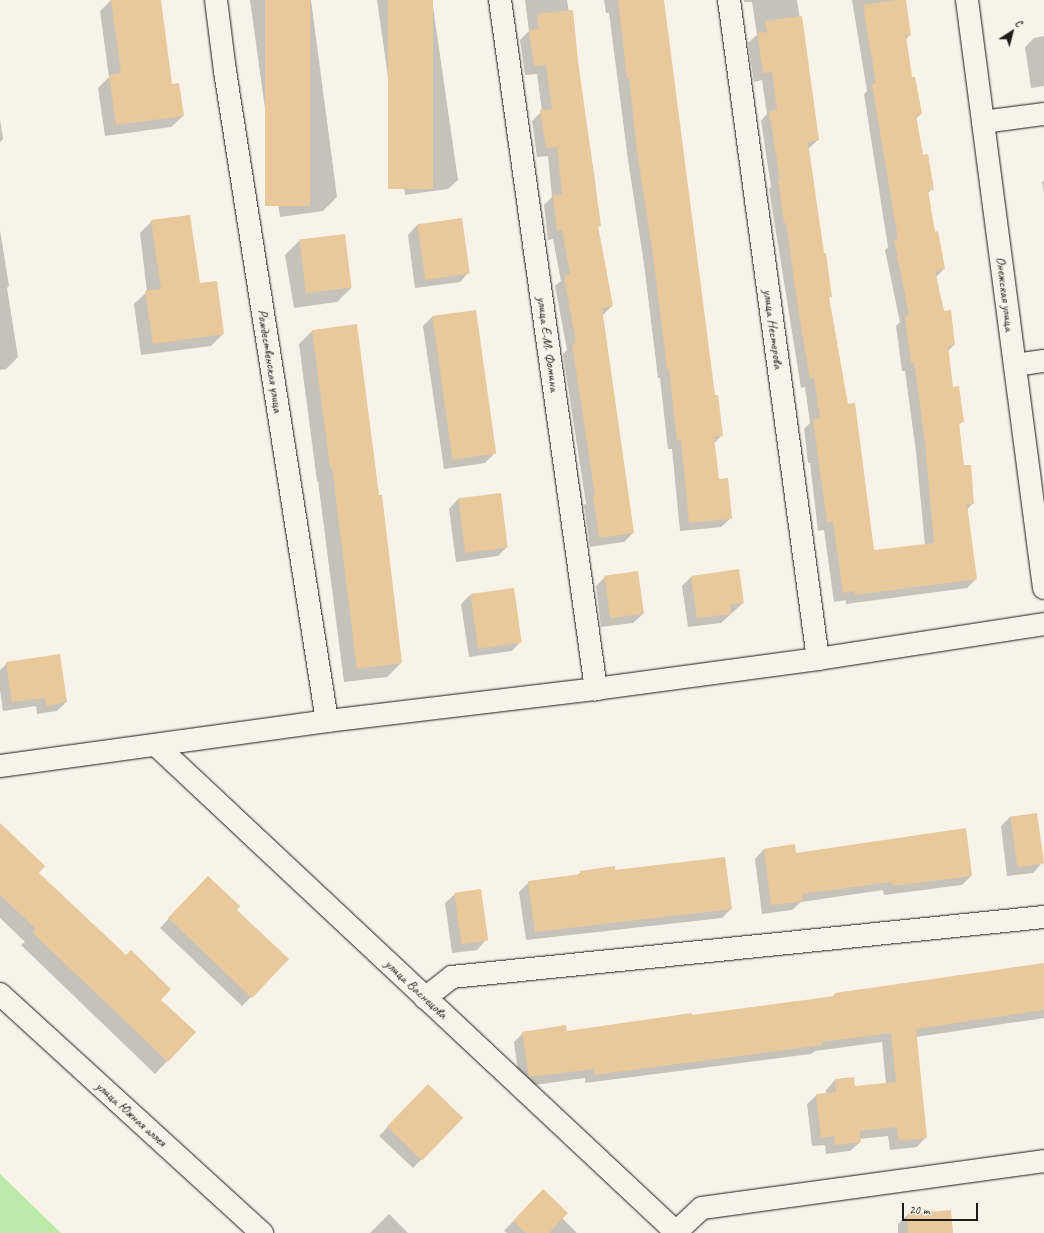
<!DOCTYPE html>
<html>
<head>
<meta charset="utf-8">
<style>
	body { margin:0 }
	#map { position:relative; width:1044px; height:1233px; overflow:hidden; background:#f7f3e8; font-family:Caveat,sans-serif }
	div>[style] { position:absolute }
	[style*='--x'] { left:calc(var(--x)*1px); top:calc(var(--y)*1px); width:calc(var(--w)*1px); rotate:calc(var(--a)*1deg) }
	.green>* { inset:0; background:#bceba9 }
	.shadow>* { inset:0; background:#0003 }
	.building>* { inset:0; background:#e9c89b; transform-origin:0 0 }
	.roads { filter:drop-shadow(0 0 1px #1c1c1c) drop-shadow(0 0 1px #1c1c1c) }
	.minor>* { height:22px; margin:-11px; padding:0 11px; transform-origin:11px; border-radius:11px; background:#f7f3e8 }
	span { translate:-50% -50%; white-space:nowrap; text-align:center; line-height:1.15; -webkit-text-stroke:3px #f7f3e8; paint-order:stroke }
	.street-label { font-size:14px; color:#1c1c1c }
	.north { position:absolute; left:992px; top:12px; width:40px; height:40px; -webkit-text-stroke:3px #f7f3e8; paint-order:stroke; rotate:36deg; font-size:11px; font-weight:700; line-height:16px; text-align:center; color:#1c1c1c }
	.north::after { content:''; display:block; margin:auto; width:14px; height:18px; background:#1c1c1c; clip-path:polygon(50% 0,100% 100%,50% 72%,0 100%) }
	.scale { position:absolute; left:902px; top:1203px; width:76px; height:18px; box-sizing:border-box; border:2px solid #1c1c1c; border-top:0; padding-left:5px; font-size:12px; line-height:14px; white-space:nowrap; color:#1c1c1c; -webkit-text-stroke:3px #f7f3e8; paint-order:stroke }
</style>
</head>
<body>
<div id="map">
	<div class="green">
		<i style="clip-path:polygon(0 1174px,61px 1233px,0 1233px)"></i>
	</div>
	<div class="shadow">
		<i style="clip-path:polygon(111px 0,160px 0,171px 85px,183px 116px,171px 127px,105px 136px,98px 88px,109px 77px,100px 11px)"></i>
		<i style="clip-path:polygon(250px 0,311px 0,337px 197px,323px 211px,280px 217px)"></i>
		<i style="clip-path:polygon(377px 0,432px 0,458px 180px,448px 189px,405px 195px)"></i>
		<i style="clip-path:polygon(525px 0,567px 0,594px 174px,600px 225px,597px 228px,612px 306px,602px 316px,633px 533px,624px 542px,590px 547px,584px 505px,586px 504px,563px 354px,567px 350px,555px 286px,561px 281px,553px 239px,548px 240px,544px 205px,552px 197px,548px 156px,537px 157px,532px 121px,542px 111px,537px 74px,525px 75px,520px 40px,529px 31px)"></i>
		<i style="clip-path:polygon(604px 0,661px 0,714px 396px,722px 435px,714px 443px,718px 480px,731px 518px,721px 527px,680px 531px,672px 449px,668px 449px,660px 378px,658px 378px,644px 264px,628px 160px,609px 13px,606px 13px)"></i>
		<i style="clip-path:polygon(744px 0,797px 0,818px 140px,808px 149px,823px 255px,831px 296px,828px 299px,873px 551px,925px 545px,916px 452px,905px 371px,902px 371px,896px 326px,900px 322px,885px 250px,888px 247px,864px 94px,867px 91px,852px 0,905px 0,910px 35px,905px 40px,911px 78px,921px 114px,915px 119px,922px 156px,932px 189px,927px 194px,934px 233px,944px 269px,936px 277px,943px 312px,954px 345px,948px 351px,952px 388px,963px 421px,958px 426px,963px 466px,973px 503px,967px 510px,976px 579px,967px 588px,846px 604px,846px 600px,834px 602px,824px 530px,818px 531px,810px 463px,808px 463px,804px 429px,810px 423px,805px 387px,801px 388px,769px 189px,771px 187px,761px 121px,767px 114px,762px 80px,754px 82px,748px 43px,757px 35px,752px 2px,744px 2px)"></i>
		<i style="clip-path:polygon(1044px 36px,1044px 86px,1031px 88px,1025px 47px,1034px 38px)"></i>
		<i style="clip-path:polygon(0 119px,3px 139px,0 142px)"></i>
		<i style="clip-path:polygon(1044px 181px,1044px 193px,1042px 182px)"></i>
		<i style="clip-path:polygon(152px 221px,199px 284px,223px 334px,211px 346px,141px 355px,134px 304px,147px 292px,140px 233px)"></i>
		<i style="clip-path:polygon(417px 225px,469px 272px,460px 282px,415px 288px,408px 235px)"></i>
		<i style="clip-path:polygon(0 230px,9px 286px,7px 288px,18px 357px,6px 369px,0 370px)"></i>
		<i style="clip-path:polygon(344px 235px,351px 288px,337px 302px,294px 308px,285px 255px,299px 241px)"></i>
		<i style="clip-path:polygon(433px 316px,494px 454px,485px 463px,444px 469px,423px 326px)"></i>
		<i style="clip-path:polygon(313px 330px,401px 663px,387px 677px,344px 682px,318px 481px,317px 481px,299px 344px)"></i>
		<i style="clip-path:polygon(458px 499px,507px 547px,498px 556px,456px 562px,449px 509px)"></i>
		<i style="clip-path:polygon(738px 570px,743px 603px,721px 623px,688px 627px,682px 586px,691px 577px)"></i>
		<i style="clip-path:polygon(605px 577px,643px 614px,633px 623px,601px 627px,596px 586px)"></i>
		<i style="clip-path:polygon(470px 595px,521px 641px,512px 651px,469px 657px,461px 604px)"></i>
		<i style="clip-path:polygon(7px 663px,66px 702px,57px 711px,37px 714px,36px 706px,3px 711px,0 690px,0 670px)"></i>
		<i style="clip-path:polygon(1036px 814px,1042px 863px,1033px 873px,1007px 876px,1001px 826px,1010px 817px)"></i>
		<i style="clip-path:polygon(0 824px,38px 873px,160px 1000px,195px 1032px,155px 1074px,21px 945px,25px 942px,0 918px)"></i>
		<i style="clip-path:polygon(794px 845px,795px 854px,971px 876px,962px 885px,884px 895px,883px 890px,801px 902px,792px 910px,762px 914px,755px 859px,764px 849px)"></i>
		<i style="clip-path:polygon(724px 858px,731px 909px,722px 918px,526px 940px,519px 892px,529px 882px,576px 876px,581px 872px,614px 871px)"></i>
		<i style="clip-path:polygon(199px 887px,235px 910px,251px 997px,242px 1006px,160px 928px)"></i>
		<i style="clip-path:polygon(455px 894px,486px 940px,477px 950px,452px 953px,445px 903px)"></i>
		<i style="clip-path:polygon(1044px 964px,1044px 1018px,916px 1037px,926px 1137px,917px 1147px,890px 1150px,888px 1136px,859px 1139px,860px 1142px,850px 1151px,826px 1154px,825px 1145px,812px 1146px,807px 1104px,817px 1095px,826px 1094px,826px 1090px,835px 1080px,854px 1087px,886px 1084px,882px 1042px,815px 1051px,811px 1054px,585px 1083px,585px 1078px,520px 1087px,514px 1042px,523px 1033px,566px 1032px,691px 1017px,832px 997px,835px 994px)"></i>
		<i style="clip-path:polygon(419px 1095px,462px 1118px,413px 1168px,379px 1136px)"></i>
		<i style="clip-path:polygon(534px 1199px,562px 1218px,577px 1233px,507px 1233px,504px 1231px)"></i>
		<i style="clip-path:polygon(389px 1214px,408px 1233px,370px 1233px)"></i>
		<i style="clip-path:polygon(907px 1215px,952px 1233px,898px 1233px,898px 1224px)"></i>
	</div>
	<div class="building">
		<i style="clip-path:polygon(111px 0,161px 0,172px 84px,179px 83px,184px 116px,116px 125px,109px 75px,121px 73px)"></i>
		<i style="left:265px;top:0;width:45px;height:206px"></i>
		<i style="left:388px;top:0;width:45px;height:189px"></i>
		<i style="clip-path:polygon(618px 0,664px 0,715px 395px,718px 395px,723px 436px,714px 437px,719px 479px,728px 478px,732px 519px,689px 523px,681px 440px,677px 441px,669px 369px,667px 369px,653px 255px,637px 151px,629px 78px,627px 78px)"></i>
		<i style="clip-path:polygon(896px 0,906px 0,911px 35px,906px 36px,912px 77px,915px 77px,922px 114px,916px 115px,923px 155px,928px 154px,934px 190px,928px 190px,935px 232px,938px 231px,945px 269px,935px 271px,944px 311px,951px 310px,955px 345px,948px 346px,953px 387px,959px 386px,964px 422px,959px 423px,964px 465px,971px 465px,974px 504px,967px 504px,977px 579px,855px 595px,855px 591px,843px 593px,833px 521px,827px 522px,813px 419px,820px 418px,814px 378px,810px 379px,799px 315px,786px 223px,784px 223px,778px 179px,780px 179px,769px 111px,777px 110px,772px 72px,763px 73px,757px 33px,767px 32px,765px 21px,802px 16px,819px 140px,808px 142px,824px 253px,826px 253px,832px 297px,829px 297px,848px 404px,855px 403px,874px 550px,934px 543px,925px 442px,914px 362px,911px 363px,905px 316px,909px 315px,894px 240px,898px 239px,872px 84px,876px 83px,863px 5px)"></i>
		<i style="clip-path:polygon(573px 10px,578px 61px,601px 226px,598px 226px,613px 306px,602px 308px,634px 533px,599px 538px,593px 495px,595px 495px,572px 344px,576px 343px,564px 276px,570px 274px,562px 230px,557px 231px,553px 195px,562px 194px,557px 147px,546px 148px,540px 110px,552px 109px,546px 65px,534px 66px,529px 30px,539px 29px,537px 14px)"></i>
		<i style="clip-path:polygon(190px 215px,200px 283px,217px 281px,224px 334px,153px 344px,145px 291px,161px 289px,151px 220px)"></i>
		<i style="left:462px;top:218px;width:56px;height:45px;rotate:82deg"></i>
		<i style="left:345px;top:234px;width:54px;height:46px;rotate:83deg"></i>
		<i style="left:476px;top:310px;width:145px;height:44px;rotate:82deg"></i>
		<i style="clip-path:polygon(357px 324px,379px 495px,382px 495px,402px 663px,357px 669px,332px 467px,330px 467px,312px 330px)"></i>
		<i style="left:501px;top:493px;width:55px;height:43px;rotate:83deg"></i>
		<i style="clip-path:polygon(739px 569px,744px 603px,730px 605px,731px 614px,697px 618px,691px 576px)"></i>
		<i style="left:638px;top:571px;width:43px;height:34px;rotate:82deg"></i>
		<i style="left:514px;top:588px;width:55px;height:44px;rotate:82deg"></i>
		<i style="clip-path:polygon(60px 654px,67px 702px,46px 706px,45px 698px,12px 702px,6px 662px)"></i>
		<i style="left:1037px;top:813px;width:51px;height:27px;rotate:82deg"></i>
		<i style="clip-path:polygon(0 823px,45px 866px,39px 873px,126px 955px,131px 950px,171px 989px,161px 1000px,196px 1032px,168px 1062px,33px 933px,36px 929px,0 895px)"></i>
		<i style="clip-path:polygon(966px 828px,972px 876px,893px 886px,892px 882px,802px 894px,803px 901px,771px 905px,764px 849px,795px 844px,796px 853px)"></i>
		<i style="clip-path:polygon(725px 857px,732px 909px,535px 932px,528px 881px,581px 874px,580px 871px,615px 866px,615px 870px)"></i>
		<i style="clip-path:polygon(208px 876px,240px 906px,237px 910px,289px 959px,252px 998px,168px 918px)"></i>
		<i style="left:481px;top:889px;width:52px;height:27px;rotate:82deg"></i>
		<i style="clip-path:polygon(1044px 963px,1044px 1010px,916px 1029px,927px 1138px,899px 1141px,897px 1127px,860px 1131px,861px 1142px,835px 1145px,834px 1136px,821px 1138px,816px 1094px,836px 1092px,835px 1079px,854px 1077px,855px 1086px,896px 1082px,891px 1033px,821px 1042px,822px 1045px,594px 1075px,594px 1069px,529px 1077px,522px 1032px,566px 1025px,567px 1031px,692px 1013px,692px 1015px,835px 996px,835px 993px)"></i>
		<i style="left:428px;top:1084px;width:49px;height:59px;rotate:44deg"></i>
		<i style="clip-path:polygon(543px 1189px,568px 1213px,549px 1233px,526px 1233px,513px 1221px)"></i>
		<i style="clip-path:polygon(951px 1210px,953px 1233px,908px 1233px,907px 1214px)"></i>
	</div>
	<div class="roads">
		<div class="minor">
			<i style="--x:216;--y:0;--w:72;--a:82.8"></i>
			<i style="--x:225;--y:71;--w:658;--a:81.08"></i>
			<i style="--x:500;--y:0;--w:696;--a:82.07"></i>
			<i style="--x:729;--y:0;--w:665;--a:82.31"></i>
			<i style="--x:967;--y:0;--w:593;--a:82.54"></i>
			<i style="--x:983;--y:122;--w:62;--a:-7.5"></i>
			<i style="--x:1015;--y:365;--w:29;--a:-8"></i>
			<i style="--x:156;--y:745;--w:714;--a:43.13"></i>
			<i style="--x:0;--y:766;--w:330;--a:-7.8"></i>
			<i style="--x:327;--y:721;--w:271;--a:-6.8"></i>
			<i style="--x:596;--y:689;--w:224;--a:-7.7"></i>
			<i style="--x:818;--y:659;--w:229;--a:-8.8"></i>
			<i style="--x:0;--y:994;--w:355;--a:42.4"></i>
			<i style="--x:425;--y:998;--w:34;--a:-38"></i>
			<i style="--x:452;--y:977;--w:595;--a:-5.79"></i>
			<i style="--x:676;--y:1232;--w:35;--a:-43"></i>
			<i style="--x:702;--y:1208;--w:345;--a:-7.8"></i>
		</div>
	</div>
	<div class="street-label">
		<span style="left:1005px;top:294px;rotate:83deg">Онежская улица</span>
		<span style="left:773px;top:329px;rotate:82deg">улица Нестерова</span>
		<span style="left:548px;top:344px;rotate:82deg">улица Е.М. Фомина</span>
		<span style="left:270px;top:361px;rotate:81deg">Рождественская улица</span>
		<span style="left:416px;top:989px;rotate:43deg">улица Васнецова</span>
		<span style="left:131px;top:1114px;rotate:42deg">улица Южная аллея</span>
	</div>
	<div class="north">С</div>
	<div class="scale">20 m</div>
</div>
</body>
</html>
